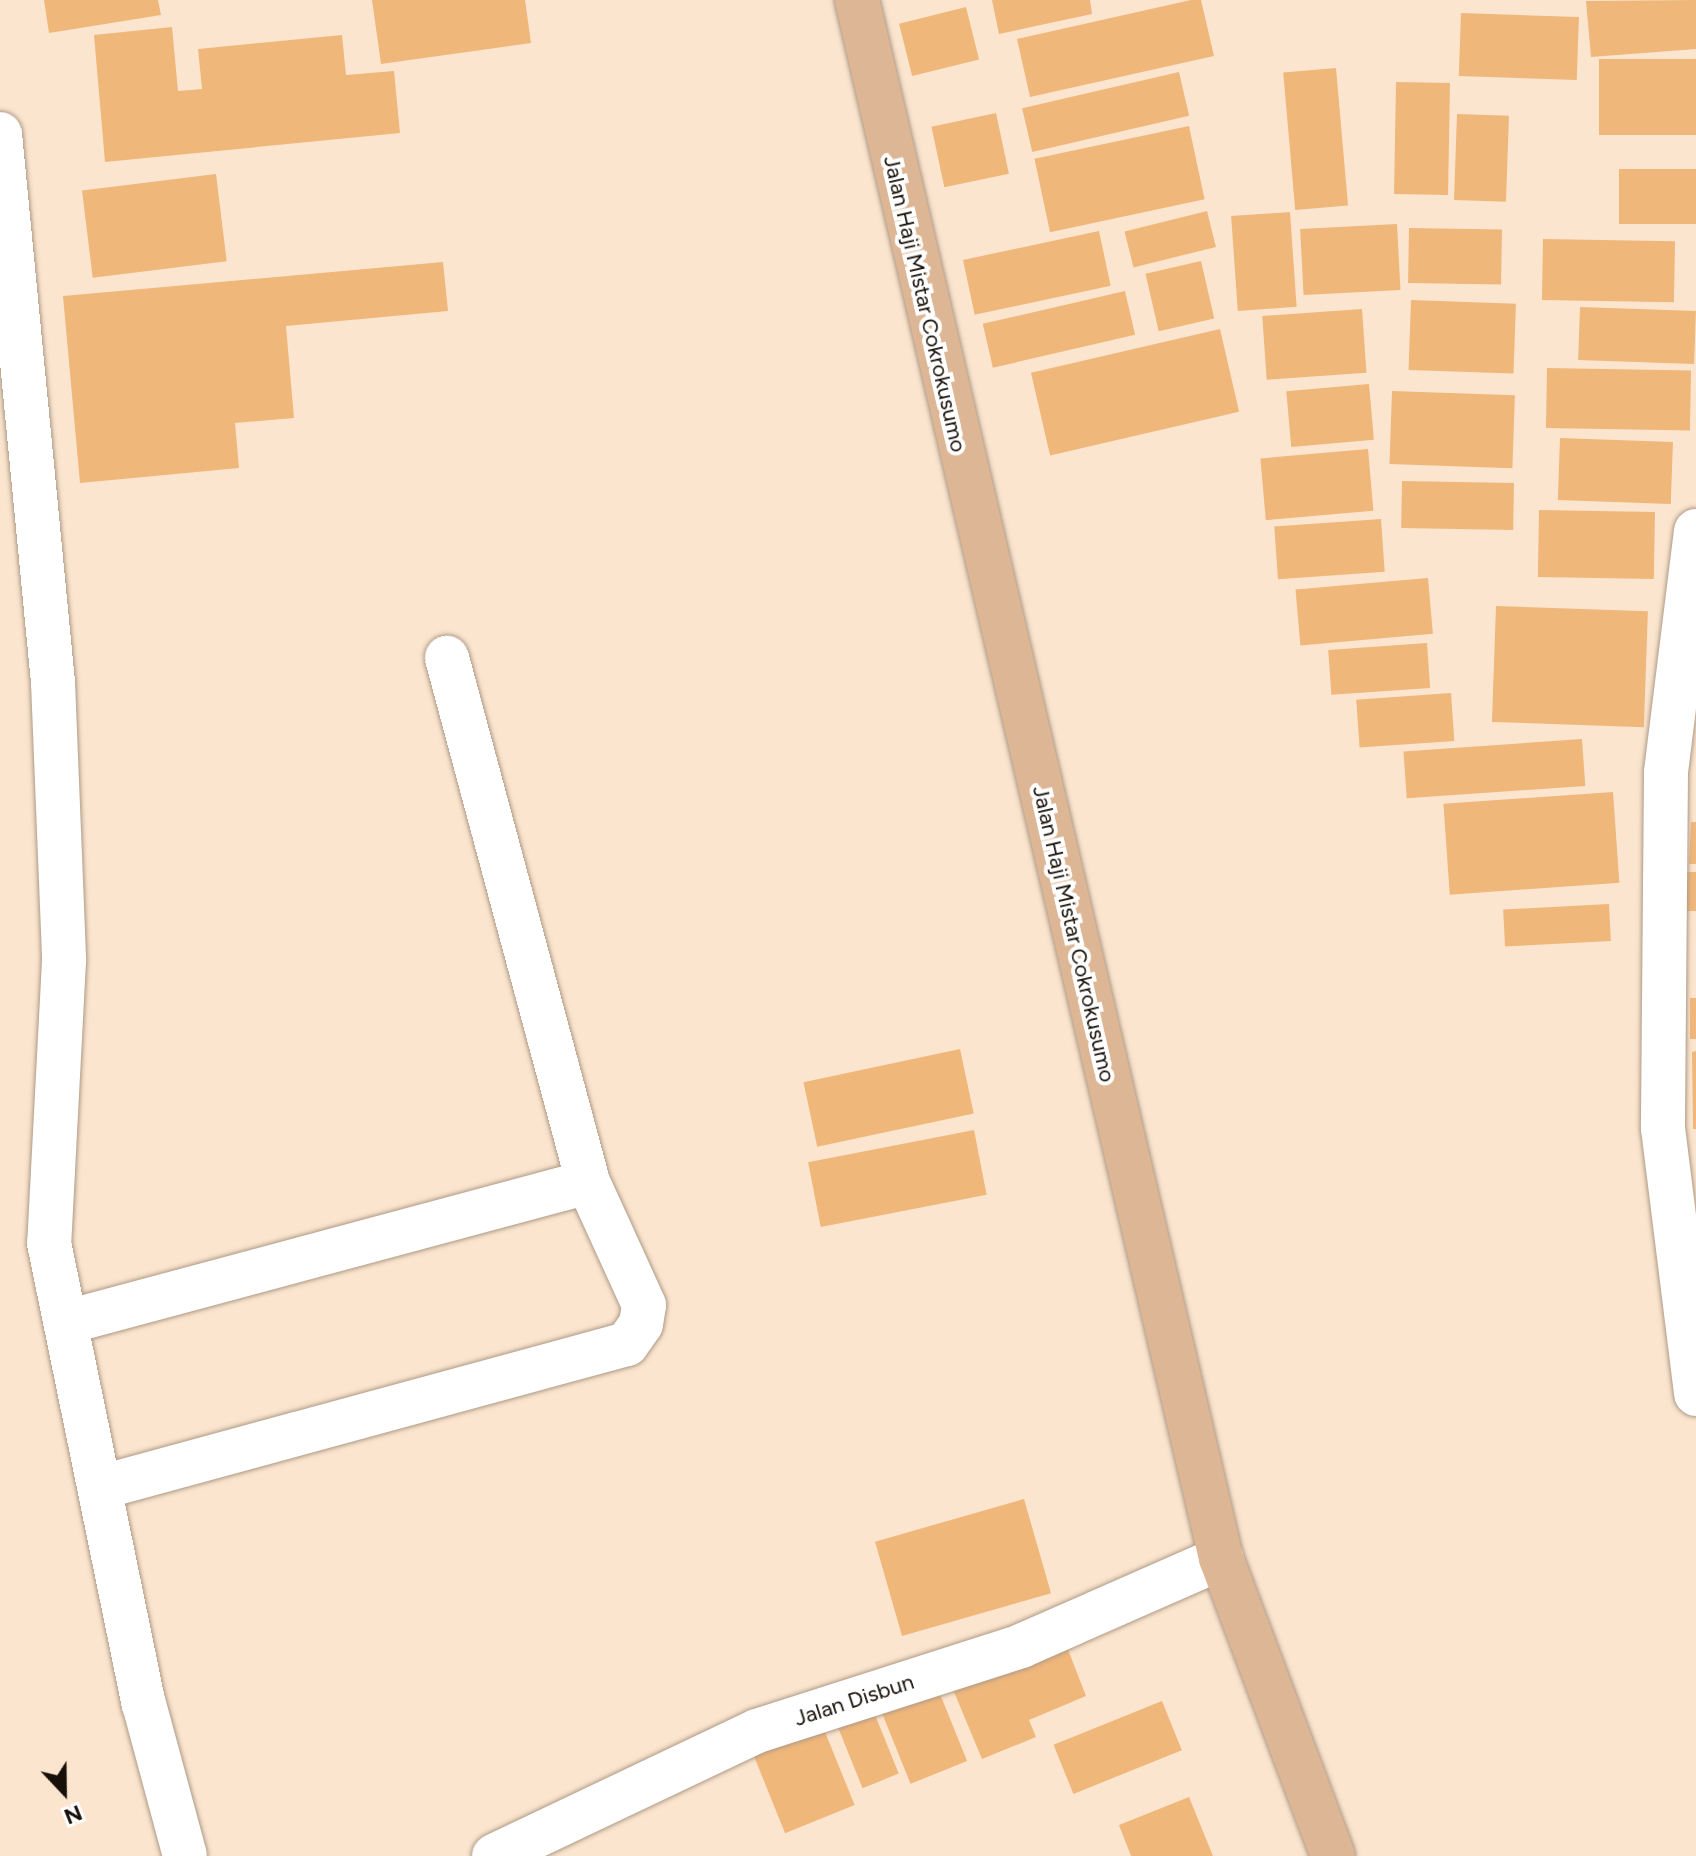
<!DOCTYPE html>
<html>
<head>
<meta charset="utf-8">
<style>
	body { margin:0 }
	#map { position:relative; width:1696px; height:1856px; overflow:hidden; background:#fbe5cf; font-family:Figtree,sans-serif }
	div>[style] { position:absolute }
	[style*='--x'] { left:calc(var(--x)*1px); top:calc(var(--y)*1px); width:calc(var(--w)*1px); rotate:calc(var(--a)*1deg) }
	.building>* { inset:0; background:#f0b77b; transform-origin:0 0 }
	.roads { filter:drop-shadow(0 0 2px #ae9a86) drop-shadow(0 0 2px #ae9a86) }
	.minor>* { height:44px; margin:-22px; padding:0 22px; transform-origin:22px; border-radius:22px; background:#fff }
	.primary>* { height:44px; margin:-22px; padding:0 22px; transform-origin:22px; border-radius:22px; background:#ddb795 }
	span { translate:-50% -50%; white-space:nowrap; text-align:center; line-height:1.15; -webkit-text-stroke:8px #fff; paint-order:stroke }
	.street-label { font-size:22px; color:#171009 }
	.north { position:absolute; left:24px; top:1752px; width:80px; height:80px; -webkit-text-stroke:6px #fff; paint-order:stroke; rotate:158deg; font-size:22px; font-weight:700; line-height:32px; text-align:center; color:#171009 }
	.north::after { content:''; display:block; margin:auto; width:28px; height:36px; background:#171009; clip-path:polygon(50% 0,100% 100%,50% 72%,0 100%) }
</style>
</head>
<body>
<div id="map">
	<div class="building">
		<i style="clip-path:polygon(44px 0,158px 0,161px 15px,49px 33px)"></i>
		<i style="clip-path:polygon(372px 0,525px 0,531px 43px,381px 64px)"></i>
		<i style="clip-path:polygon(992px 0,1090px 0,1092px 14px,999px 34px)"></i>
		<i style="clip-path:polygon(1191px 0,1201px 0,1214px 56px,1030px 97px,1017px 39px)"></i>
		<i style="clip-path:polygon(1696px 0,1696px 49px,1591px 57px,1586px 1px)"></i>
		<i style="left:966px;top:7px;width:54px;height:69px;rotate:76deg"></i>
		<i style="left:1461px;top:13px;width:118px;height:63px;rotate:2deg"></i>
		<i style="clip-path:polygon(172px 27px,178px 91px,202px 89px,198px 49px,342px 35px,346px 75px,394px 71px,400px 133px,105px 162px,94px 35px)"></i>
		<i style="left:1696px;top:59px;width:76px;height:97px;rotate:90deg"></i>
		<i style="left:1336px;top:68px;width:138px;height:53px;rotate:85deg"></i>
		<i style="left:1179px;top:72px;width:45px;height:161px;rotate:77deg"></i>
		<i style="left:1396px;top:82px;width:54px;height:112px;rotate:1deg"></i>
		<i style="left:996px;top:113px;width:62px;height:66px;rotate:78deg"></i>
		<i style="left:1457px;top:114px;width:52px;height:86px;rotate:2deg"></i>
		<i style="left:1189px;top:126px;width:75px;height:158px;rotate:78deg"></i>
		<i style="left:1696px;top:169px;width:55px;height:77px;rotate:90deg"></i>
		<i style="left:216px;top:174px;width:88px;height:135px;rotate:83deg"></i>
		<i style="left:1207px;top:211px;width:37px;height:85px;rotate:76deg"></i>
		<i style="left:1290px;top:212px;width:95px;height:59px;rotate:86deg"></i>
		<i style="left:1397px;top:224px;width:66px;height:97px;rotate:87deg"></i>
		<i style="left:1409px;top:228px;width:93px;height:55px;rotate:1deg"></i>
		<i style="left:1099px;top:231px;width:56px;height:139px;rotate:78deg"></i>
		<i style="left:1543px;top:239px;width:132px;height:61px;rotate:1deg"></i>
		<i style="left:1201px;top:261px;width:59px;height:57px;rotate:77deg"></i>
		<i style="clip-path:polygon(443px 262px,448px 311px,286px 326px,294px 418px,235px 423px,239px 468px,80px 483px,63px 296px)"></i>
		<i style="left:1125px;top:291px;width:45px;height:146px;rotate:77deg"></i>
		<i style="left:1411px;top:300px;width:105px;height:70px;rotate:2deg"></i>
		<i style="left:1580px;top:307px;width:116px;height:53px;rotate:2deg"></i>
		<i style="left:1362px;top:309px;width:64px;height:100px;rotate:86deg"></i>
		<i style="left:1220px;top:329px;width:85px;height:194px;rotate:77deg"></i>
		<i style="left:1547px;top:368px;width:144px;height:60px;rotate:1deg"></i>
		<i style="left:1369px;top:384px;width:56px;height:83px;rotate:85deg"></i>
		<i style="left:1392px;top:391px;width:123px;height:73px;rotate:2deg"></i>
		<i style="left:1560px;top:438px;width:113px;height:62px;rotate:2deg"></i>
		<i style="left:1368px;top:449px;width:62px;height:108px;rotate:85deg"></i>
		<i style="left:1402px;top:481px;width:112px;height:47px;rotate:1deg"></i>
		<i style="left:1539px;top:510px;width:116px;height:67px;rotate:1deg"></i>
		<i style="left:1381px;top:519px;width:53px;height:107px;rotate:86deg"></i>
		<i style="left:1428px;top:578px;width:56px;height:133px;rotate:85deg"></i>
		<i style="left:1496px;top:606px;width:152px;height:116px;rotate:2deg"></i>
		<i style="left:1427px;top:643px;width:45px;height:99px;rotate:86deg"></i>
		<i style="left:1451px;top:693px;width:48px;height:95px;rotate:86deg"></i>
		<i style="left:1582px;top:739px;width:47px;height:179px;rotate:86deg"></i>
		<i style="left:1613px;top:792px;width:91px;height:170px;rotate:86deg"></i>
		<i style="clip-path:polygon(1691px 822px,1696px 822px,1696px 864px,1689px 864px)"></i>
		<i style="left:1686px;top:872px;width:10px;height:39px"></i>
		<i style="left:1609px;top:904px;width:37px;height:106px;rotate:87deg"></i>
		<i style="left:1690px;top:998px;width:6px;height:41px"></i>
		<i style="left:960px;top:1049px;width:66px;height:160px;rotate:78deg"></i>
		<i style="clip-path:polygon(1696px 1051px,1696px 1129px,1693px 1129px,1692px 1052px)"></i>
		<i style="left:974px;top:1130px;width:66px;height:169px;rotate:79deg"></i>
		<i style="left:1024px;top:1499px;width:98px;height:155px;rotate:74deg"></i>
		<i style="clip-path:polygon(1062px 1634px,1086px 1696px,1029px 1720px,1036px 1737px,982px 1759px,949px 1680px)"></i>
		<i style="left:936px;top:1684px;width:83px;height:61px;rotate:68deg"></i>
		<i style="left:1162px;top:1701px;width:53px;height:117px;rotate:68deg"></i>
		<i style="left:871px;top:1705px;width:74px;height:39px;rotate:68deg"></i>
		<i style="left:819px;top:1717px;width:95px;height:75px;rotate:68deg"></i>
		<i style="clip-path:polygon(1189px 1797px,1213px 1856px,1131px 1856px,1119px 1825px)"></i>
	</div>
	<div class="roads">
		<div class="minor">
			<i style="--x:0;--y:134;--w:551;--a:84.48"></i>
			<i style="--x:53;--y:682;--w:279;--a:87.7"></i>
			<i style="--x:64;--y:961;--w:282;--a:93"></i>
			<i style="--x:49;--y:1243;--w:471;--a:78.4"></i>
			<i style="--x:144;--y:1704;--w:157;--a:74.9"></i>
			<i style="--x:1696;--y:531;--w:244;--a:97.1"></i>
			<i style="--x:1666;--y:773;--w:355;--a:90.5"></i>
			<i style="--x:1663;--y:1128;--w:268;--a:82.9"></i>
			<i style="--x:67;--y:1322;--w:539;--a:-15.04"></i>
			<i style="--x:102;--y:1487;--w:544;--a:-15.24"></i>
			<i style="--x:627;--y:1344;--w:24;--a:-55"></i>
			<i style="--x:641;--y:1324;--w:19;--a:-81"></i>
			<i style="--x:644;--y:1305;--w:135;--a:-114.5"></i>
			<i style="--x:588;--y:1182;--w:543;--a:-105.06"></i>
			<i style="--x:494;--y:1856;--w:291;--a:-25.4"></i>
			<i style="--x:757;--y:1731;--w:277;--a:-17.8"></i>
			<i style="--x:1021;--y:1646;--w:219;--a:-23.7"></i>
		</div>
		<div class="primary">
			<i style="--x:857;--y:0;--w:1600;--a:76.85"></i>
			<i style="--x:1221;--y:1558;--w:318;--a:69.4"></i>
		</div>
	</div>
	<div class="street-label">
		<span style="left:925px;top:304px;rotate:77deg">Jalan Haji Mistar Cokrokusumo</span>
		<span style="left:1074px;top:934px;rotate:77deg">Jalan Haji Mistar Cokrokusumo</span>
		<span style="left:854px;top:1700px;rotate:-18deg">Jalan Disbun</span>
	</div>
	<div class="north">N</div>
</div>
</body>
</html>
